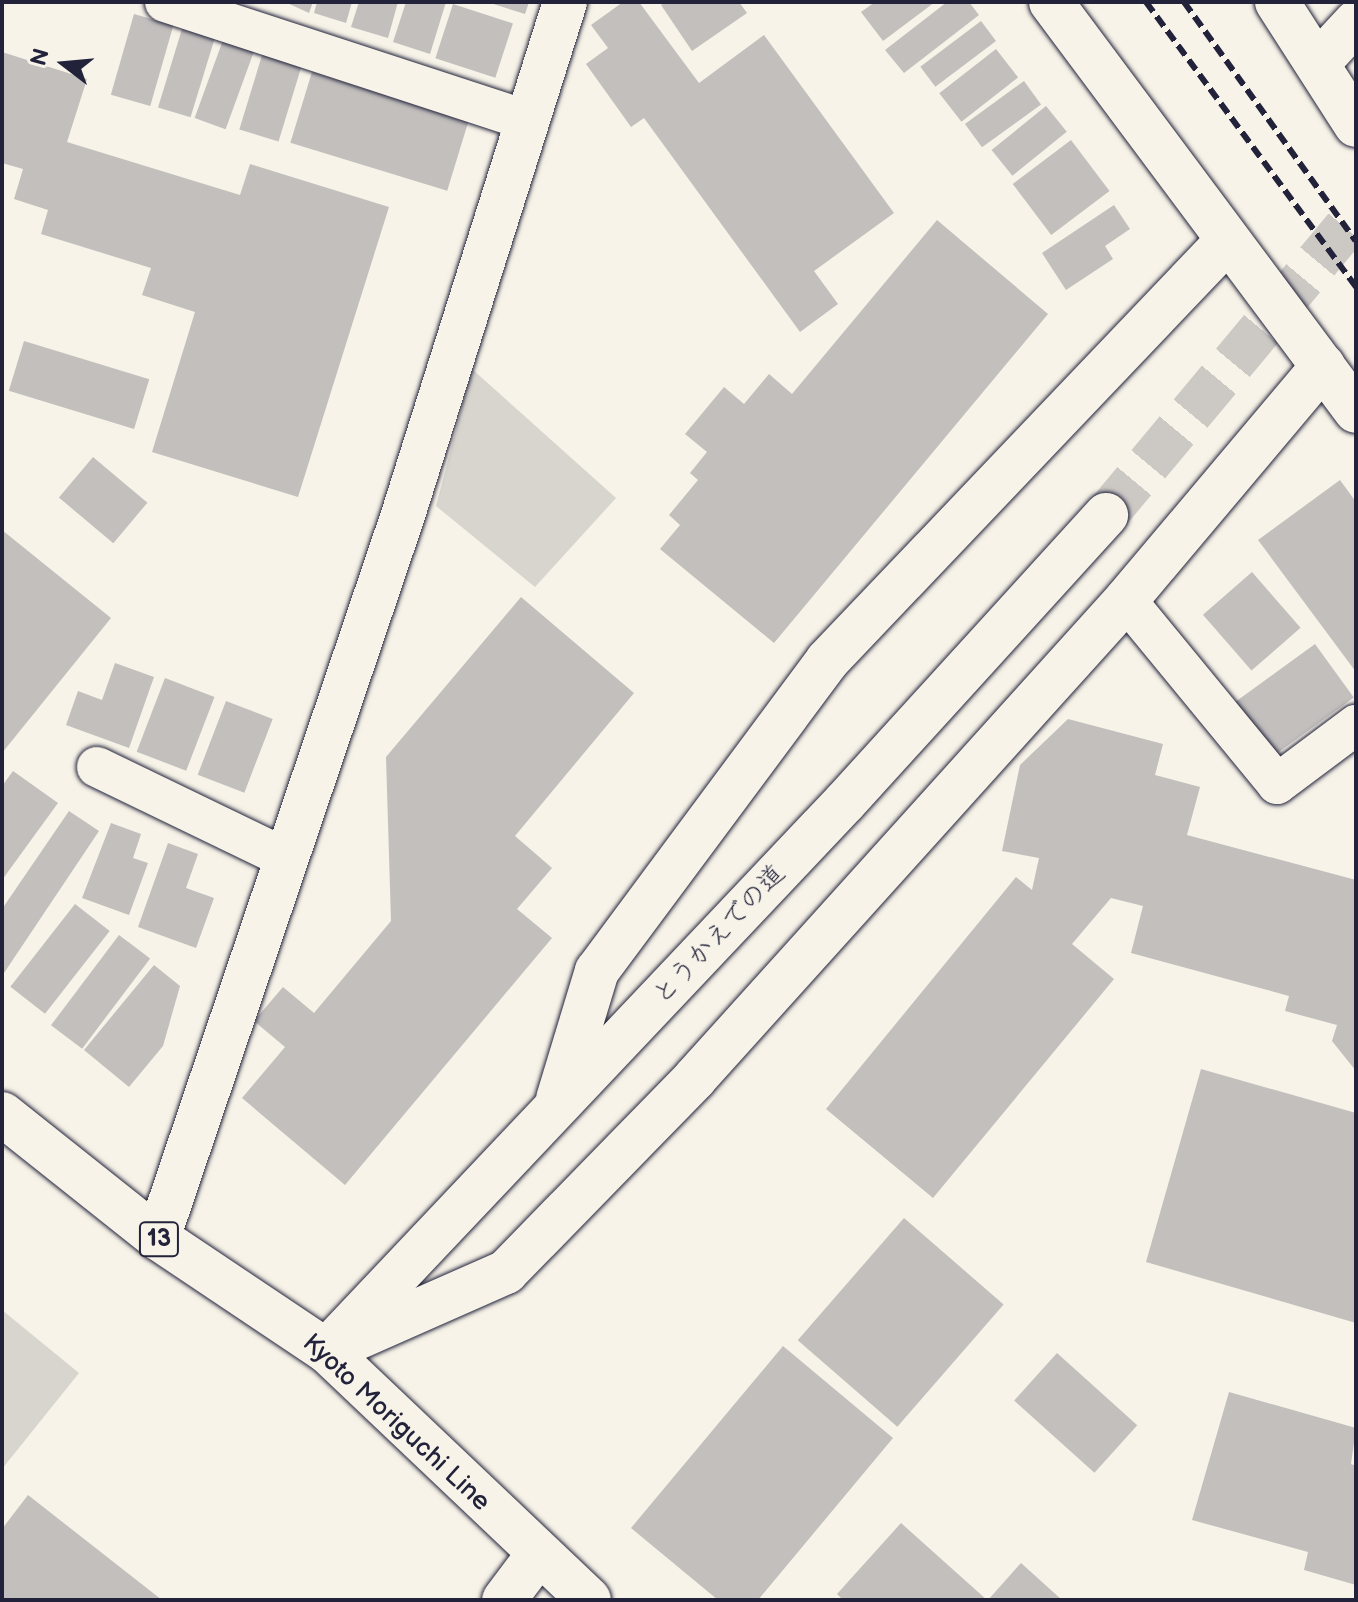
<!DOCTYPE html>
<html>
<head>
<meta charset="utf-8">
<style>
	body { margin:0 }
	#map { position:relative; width:1358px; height:1602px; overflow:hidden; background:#f7f3e8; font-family:"Balsamiq Sans","Klee One",sans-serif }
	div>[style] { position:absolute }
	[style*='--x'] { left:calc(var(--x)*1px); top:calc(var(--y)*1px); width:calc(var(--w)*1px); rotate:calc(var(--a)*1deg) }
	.green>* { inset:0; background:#d8d5cf }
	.building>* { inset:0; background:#c2bfbd; transform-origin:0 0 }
	.secondary-tunnel>* { height:44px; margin-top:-22px; transform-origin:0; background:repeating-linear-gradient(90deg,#ccc9c5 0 44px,transparent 0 66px) }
	.roads { filter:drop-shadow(0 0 2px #22223b) drop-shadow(0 0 2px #22223b) }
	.lane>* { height:40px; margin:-20px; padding:0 20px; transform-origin:20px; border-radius:20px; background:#f7f3e8 }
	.street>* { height:44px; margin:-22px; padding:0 22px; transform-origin:22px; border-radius:22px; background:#f7f3e8 }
	.secondary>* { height:44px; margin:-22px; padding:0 22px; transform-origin:22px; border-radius:22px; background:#f7f3e8 }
	.primary>* { height:44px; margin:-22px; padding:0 22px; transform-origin:22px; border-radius:22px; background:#f7f3e8 }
	.rail>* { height:6px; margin-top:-3px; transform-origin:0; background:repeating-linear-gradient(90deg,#22223b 0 12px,transparent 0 18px) }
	span { translate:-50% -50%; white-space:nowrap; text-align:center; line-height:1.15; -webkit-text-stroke:8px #f7f3e8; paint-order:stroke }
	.shield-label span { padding:2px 6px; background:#f7f3e8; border:2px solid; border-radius:6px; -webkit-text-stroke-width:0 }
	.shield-label { font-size:24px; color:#22223b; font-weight:700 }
	.street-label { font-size:26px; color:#22223b }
	.frame { position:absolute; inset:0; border:4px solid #22223b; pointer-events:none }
	.north { position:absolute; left:24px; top:24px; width:80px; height:80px; -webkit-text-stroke:6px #f7f3e8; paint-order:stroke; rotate:286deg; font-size:22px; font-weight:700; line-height:32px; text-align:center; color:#22223b }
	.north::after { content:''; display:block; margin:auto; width:28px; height:36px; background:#22223b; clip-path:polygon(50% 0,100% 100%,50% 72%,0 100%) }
</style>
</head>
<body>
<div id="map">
	<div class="green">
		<i style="clip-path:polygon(472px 369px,616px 498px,535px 587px,436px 506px)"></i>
		<i style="clip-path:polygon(2px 1310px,79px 1373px,2px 1469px)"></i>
	</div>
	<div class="building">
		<i style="clip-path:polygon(285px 2px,313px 2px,309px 13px)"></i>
		<i style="clip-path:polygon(317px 2px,352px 2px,346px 23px,314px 13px)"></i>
		<i style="clip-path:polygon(359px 2px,398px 2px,388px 38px,351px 27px)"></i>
		<i style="clip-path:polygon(406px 2px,446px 2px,430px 54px,393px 42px)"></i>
		<i style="clip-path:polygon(487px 2px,529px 2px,525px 14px)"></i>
		<i style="clip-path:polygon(623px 2px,639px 2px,699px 83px,764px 35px,894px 213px,814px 271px,838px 304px,800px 332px,644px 118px,631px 127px,586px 64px,608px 48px,591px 25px)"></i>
		<i style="clip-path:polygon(665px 2px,739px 2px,747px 13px,692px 51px,661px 5px)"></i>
		<i style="clip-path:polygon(875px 2px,935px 2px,883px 41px,861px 12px)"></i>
		<i style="clip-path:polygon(947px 2px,969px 2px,979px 15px,904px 73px,885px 50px)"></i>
		<i style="left:453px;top:4px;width:63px;height:57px;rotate:18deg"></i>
		<i style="left:134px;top:14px;width:41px;height:84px;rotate:16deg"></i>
		<i style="left:981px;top:21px;width:25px;height:76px;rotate:53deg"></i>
		<i style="left:182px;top:29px;width:34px;height:82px;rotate:17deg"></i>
		<i style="left:223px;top:40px;width:33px;height:83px;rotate:20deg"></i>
		<i style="left:996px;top:49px;width:36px;height:72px;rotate:52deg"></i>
		<i style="clip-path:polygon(2px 52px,87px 79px,67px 142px,240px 195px,250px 164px,389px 207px,298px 497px,152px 452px,195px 312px,142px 295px,151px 268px,41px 234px,48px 210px,14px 199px,23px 169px,2px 163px)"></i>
		<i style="left:263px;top:52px;width:41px;height:81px;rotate:17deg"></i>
		<i style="left:312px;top:72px;width:164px;height:74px;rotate:17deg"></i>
		<i style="left:1024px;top:81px;width:29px;height:73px;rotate:54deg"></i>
		<i style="left:1046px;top:106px;width:33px;height:70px;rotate:51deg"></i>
		<i style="left:1071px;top:140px;width:64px;height:73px;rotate:53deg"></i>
		<i style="clip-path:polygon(1114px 205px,1130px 229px,1105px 246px,1113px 259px,1066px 290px,1042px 253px)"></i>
		<i style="clip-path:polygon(937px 220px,1048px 314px,774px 643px,660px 549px,680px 525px,669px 515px,698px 480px,690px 473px,707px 452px,685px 434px,724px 387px,744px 404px,769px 374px,792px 394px)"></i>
		<i style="left:24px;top:341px;width:131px;height:52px;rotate:17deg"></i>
		<i style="left:93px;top:457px;width:71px;height:53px;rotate:40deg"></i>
		<i style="clip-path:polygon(1340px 480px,1356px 502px,1356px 672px,1258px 540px)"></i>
		<i style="clip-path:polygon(2px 530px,111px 618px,2px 753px)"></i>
		<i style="left:1252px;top:572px;width:74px;height:65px;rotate:49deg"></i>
		<i style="clip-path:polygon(521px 597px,634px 693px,515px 836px,552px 868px,517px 909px,552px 938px,345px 1185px,242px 1098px,285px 1047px,254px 1021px,283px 987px,314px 1013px,391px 921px,386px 757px)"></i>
		<i style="left:1315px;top:644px;width:66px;height:100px;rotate:54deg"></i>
		<i style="clip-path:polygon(115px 663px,154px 677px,129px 748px,66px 725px,78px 691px,102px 700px)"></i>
		<i style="left:165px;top:678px;width:53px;height:79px;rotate:21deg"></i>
		<i style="left:226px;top:701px;width:50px;height:79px;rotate:21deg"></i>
		<i style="clip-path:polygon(1068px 719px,1163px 744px,1155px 775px,1200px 787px,1187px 835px,1356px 880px,1356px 1071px,1332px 1041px,1337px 1025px,1285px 1011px,1289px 996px,1131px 953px,1143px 906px,1111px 898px,1072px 944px,1114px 979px,933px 1198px,826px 1109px,1016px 877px,1032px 890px,1039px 858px,1002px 851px,1020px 765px)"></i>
		<i style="clip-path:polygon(13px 771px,58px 803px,2px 880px,2px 786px)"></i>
		<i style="clip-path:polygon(69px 811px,99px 831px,2px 976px,2px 909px)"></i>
		<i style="clip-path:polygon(111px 823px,141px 834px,133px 858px,148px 863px,129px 915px,82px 898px)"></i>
		<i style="clip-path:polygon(168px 843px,198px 854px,186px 888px,214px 898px,196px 948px,138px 927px)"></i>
		<i style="left:75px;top:904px;width:44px;height:105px;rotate:38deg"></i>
		<i style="left:119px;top:935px;width:39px;height:113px;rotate:37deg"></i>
		<i style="clip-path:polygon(154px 965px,180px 986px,163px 1046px,129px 1087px,84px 1050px)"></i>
		<i style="clip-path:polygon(1201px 1069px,1356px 1113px,1356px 1323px,1146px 1262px)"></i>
		<i style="left:904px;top:1218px;width:132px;height:162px;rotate:41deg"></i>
		<i style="clip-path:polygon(783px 1346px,893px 1438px,758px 1600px,718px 1600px,631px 1528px)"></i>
		<i style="left:1057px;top:1353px;width:108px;height:64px;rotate:42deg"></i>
		<i style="clip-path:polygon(1229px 1392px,1356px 1428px,1351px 1464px,1356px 1466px,1356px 1585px,1304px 1570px,1308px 1552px,1192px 1520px)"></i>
		<i style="clip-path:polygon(28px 1495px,162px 1600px,2px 1600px,2px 1529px)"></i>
		<i style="clip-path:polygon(901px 1523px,987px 1600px,843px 1600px,837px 1594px)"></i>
		<i style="clip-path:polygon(1021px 1563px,1062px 1600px,988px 1600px)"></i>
	</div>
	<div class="secondary-tunnel">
		<i style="--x:1106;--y:515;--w:391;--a:-50.2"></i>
	</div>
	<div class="roads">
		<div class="lane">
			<i style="--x:165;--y:2;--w:383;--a:18.1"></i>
			<i style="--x:1126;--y:600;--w:238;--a:50.6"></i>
			<i style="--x:1277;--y:784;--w:99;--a:-36.8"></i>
			<i style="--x:97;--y:767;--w:211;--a:25.8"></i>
		</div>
		<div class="street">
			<i style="--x:1051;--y:2;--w:510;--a:53.29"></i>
			<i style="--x:1277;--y:2;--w:146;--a:57.3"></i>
			<i style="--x:158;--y:1238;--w:763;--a:-71.28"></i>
			<i style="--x:403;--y:515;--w:538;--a:-72.47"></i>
			<i style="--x:504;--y:1600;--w:55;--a:-53.1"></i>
		</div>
		<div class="secondary">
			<i style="--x:1318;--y:63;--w:56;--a:-47.2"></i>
			<i style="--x:558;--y:1099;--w:134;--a:-73.1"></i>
			<i style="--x:597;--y:971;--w:386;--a:-53.4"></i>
			<i style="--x:827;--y:661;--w:581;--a:-46.39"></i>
			<i style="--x:339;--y:1337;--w:736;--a:-46.6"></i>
			<i style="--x:845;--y:802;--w:388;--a:-47.7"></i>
			<i style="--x:327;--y:1351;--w:196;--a:-23.8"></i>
			<i style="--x:506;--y:1272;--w:271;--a:-45.7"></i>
			<i style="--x:695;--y:1078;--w:644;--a:-47.96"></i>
			<i style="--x:1126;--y:600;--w:306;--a:-49.9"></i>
		</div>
		<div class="primary">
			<i style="--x:2;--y:1114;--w:199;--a:38.5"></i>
			<i style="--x:158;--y:1238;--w:203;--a:33.8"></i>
			<i style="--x:327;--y:1351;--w:361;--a:43.5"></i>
		</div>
	</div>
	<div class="rail">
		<i style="--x:1146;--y:2;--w:354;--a:53.6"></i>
		<i style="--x:1184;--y:2;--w:294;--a:54.3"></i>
	</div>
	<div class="shield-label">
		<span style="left:159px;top:1239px">13</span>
	</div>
	<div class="street-label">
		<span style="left:719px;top:935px;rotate:-47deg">とうかえでの道</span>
		<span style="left:396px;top:1423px;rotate:43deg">Kyoto Moriguchi Line</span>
	</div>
	<div class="frame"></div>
	<div class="north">N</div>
</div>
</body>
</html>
